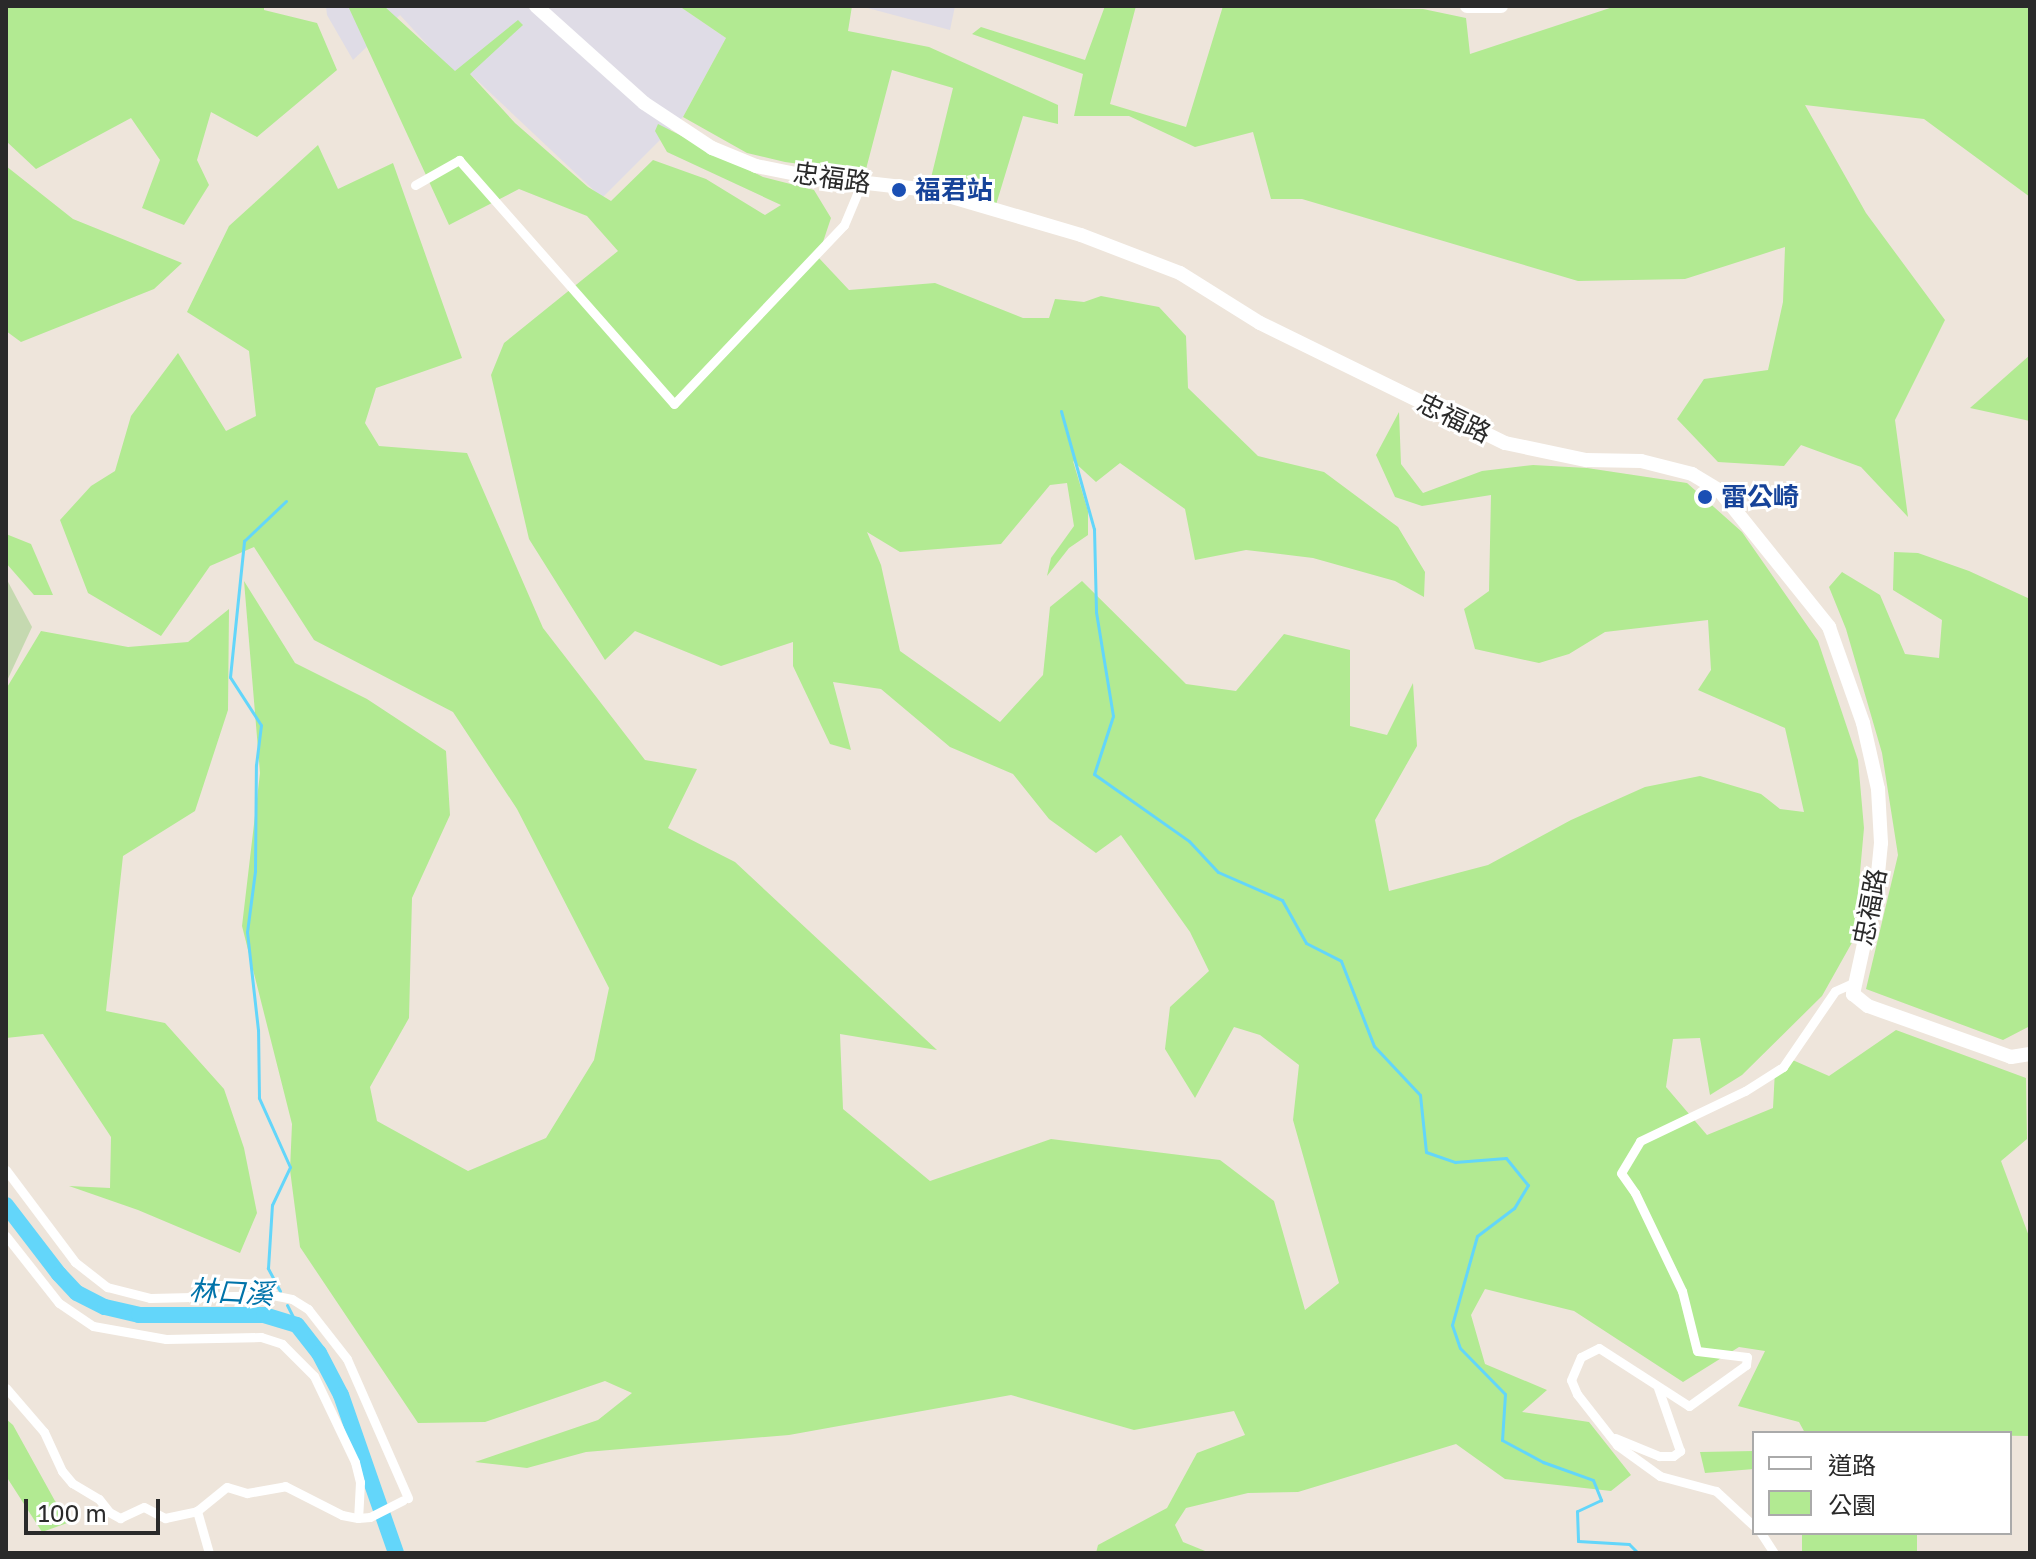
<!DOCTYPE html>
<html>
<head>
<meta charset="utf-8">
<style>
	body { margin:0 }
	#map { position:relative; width:2036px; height:1559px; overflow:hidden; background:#eee5db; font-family:"Golos Text","Noto Sans TC",sans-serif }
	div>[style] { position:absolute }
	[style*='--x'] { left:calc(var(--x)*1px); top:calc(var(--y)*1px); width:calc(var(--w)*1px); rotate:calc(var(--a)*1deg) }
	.industrial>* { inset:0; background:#dfdce6 }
	.green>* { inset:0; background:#b2ea92; transform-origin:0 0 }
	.cemetery>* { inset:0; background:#c5d9b0 }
	.stream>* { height:3px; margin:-1.5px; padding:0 1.5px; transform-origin:1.5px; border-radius:1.5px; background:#63d6fa }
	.river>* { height:16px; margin:-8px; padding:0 8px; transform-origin:8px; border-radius:8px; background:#63d6fa }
	.street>* { height:9px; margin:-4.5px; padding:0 4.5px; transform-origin:4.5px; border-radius:4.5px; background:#fff }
	.secondary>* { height:14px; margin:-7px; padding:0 7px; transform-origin:7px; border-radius:7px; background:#fff }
	.dots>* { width:22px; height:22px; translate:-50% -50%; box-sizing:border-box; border:4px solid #fff; border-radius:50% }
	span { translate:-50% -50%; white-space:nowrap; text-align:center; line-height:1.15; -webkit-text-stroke:6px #fff; paint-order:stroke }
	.street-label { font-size:26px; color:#2a2a2a }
	.transit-label { font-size:26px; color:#164399; font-weight:700 }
	.left { translate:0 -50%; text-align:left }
	.water-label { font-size:28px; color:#0073a9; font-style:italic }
	.frame { position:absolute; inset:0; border:8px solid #2a2a2a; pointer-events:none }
	.legend { position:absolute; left:1752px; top:1431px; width:260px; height:104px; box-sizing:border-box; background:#fff; border:2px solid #aaa; margin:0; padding:10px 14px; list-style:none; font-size:24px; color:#2a2a2a }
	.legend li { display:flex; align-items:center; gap:16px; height:40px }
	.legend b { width:40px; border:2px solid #aaa }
	.scale { position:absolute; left:24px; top:1499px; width:136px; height:36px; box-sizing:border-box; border:4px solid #2a2a2a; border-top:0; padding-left:10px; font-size:24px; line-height:28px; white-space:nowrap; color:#2a2a2a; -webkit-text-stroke:6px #fff; paint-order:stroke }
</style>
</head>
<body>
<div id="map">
	<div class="industrial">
		<i style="clip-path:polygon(326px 6px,679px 6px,726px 38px,683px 117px,602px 198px,465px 69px,456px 76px,400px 15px,353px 60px,327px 15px)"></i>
		<i style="clip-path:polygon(860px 6px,955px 6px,950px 30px)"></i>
	</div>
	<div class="green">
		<i style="clip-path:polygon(6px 6px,264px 6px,264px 10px,317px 23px,337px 70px,257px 137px,211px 112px,197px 160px,209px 185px,184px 225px,142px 208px,160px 160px,131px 118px,36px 169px,6px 141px)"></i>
		<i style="clip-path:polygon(348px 6px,384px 6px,455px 71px,518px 20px,523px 25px,470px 74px,515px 123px,588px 187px,611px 201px,653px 160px,706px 179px,765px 215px,781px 205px,667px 152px,655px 131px,658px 124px,763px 177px,814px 190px,831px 218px,818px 257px,849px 290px,935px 283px,1023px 318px,1049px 318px,1055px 299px,1084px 302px,1101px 296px,1159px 307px,1186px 336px,1188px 388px,1258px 456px,1324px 472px,1398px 527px,1425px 572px,1424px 597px,1395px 581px,1313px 558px,1246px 550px,1195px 560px,1185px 509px,1120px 463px,1096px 482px,1073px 461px,1088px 511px,1088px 535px,1069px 548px,1047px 576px,1051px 558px,1074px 526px,1067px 483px,1050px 485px,1001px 544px,900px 552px,867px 532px,881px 565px,900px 651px,1000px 722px,1043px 675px,1050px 607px,1082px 581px,1186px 684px,1236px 691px,1284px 634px,1350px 650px,1350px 726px,1387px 735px,1413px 683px,1417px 746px,1375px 820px,1389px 891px,1488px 865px,1571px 820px,1645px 787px,1700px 776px,1761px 794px,1780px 809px,1804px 812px,1785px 728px,1698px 690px,1711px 670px,1708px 620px,1605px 632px,1569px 654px,1539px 663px,1475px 649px,1464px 609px,1489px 591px,1491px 495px,1422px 506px,1395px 497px,1376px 455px,1399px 412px,1401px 464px,1423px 493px,1482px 471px,1533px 465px,1587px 468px,1687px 483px,1742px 532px,1818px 641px,1858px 760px,1864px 828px,1854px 939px,1822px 996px,1742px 1075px,1710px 1095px,1700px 1038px,1673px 1039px,1666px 1087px,1707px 1135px,1773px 1108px,1775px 1070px,1788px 1058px,1829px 1076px,1896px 1030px,2026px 1078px,2027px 1139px,2001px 1161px,2030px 1239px,2030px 1436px,1805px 1433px,1799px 1422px,1738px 1406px,1765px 1351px,1739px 1347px,1683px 1382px,1574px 1311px,1485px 1289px,1471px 1315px,1485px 1364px,1547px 1390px,1522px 1412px,1589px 1422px,1631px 1475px,1611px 1491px,1505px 1479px,1456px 1444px,1298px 1492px,1248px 1493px,1186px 1508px,1175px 1525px,1183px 1542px,1210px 1553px,1096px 1553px,1098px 1545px,1167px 1508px,1197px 1453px,1245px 1435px,1234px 1411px,1134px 1430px,1011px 1395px,789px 1435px,586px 1452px,527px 1468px,475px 1462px,598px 1420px,632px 1393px,605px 1381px,485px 1422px,418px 1423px,300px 1247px,290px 1170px,292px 1124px,242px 926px,260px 773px,244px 581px,295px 663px,367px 699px,446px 751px,450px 815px,412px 898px,409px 1018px,370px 1087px,377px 1121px,468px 1171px,546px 1138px,594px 1060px,609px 988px,517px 809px,453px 712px,314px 640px,254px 547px,210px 566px,161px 636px,88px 593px,60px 520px,91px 486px,115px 471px,131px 416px,178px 353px,226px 431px,256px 416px,249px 351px,187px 312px,229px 226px,318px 145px,338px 189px,393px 163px,462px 358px,376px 388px,365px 423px,379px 446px,467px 453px,543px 628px,645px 760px,697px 769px,668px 828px,735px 862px,937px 1050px,840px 1034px,843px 1109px,930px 1181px,1051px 1139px,1220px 1160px,1274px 1201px,1305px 1310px,1339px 1283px,1293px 1120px,1299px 1065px,1260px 1035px,1234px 1027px,1195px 1098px,1165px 1049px,1170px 1007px,1209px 971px,1190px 932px,1121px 835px,1096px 853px,1049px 819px,1013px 774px,950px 747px,881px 689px,833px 682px,851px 750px,830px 744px,793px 666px,793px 642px,721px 666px,635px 631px,605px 660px,529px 539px,491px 375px,504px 343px,618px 251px,587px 216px,519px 189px,449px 225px)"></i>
		<i style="clip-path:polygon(679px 6px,852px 6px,848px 31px,929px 47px,1058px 105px,1058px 124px,1023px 116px,995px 208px,929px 186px,953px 88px,892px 70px,865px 173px,785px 162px,747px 153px,683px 117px,726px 38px)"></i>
		<i style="clip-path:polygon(1105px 6px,1136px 6px,1110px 104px,1186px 127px,1223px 6px,1423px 9px,1466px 18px,1470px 54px,1616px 6px,2030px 6px,2030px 197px,1924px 119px,1805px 105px,1866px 213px,1945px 320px,1895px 420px,1908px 517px,1861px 467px,1801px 445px,1784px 466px,1718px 462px,1677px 419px,1704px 379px,1768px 370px,1783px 302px,1785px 247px,1685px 279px,1578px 281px,1302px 199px,1271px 199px,1253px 132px,1195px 147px,1129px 116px,1074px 116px,1083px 74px,972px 34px,981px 27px,1085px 60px)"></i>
		<i style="clip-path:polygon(6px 166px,73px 219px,182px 263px,154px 289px,21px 342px,6px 331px)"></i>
		<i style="clip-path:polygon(2030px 355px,2030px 421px,1970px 408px)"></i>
		<i style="clip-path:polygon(6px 534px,31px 544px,53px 595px,34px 595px,6px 563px)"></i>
		<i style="clip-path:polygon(1894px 552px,1918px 553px,1969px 571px,2030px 599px,2030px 1026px,2003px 1040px,1866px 989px,1898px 855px,1882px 753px,1846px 629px,1829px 587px,1842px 572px,1880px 595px,1905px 654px,1939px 658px,1942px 620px,1893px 590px)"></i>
		<i style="clip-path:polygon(229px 609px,228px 710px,195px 811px,123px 856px,106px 1011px,165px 1023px,224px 1089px,244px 1148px,257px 1213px,240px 1253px,138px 1210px,69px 1186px,110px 1188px,111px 1137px,43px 1034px,6px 1038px,6px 689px,41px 631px,128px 647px,188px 642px)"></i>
		<i style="clip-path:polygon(6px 1419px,13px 1425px,55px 1501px,73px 1521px,42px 1532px,6px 1476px)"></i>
		<i style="clip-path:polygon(1754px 1451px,1754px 1469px,1705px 1473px,1700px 1452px)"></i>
		<i style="left:1802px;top:1533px;width:115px;height:21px"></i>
	</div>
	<div class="cemetery">
		<i style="clip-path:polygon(6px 578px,32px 627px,6px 683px)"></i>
	</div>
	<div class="stream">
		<i style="--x:1061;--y:411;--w:123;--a:74.4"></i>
		<i style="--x:1094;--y:529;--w:83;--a:88.6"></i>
		<i style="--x:1096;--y:612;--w:105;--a:80.7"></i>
		<i style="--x:1113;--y:716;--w:61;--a:108.1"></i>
		<i style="--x:1094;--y:774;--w:116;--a:35.2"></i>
		<i style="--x:1189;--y:841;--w:42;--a:46.9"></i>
		<i style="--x:1218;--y:872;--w:70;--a:23.6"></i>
		<i style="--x:1282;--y:900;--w:49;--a:60.8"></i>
		<i style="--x:1306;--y:943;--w:39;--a:27"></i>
		<i style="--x:1341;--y:961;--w:91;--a:68.8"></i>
		<i style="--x:1374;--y:1046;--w:67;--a:46.8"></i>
		<i style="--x:1420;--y:1095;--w:57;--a:84"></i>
		<i style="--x:1426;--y:1152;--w:31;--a:19"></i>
		<i style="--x:1455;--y:1162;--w:51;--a:-4.5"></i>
		<i style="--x:1506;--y:1158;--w:35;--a:51"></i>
		<i style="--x:1528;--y:1185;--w:27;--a:121"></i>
		<i style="--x:1514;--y:1208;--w:46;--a:142.9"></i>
		<i style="--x:1477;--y:1236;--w:92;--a:105.7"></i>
		<i style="--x:1452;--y:1325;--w:24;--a:71"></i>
		<i style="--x:1460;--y:1348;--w:64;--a:45.6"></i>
		<i style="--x:1505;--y:1394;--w:46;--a:93.7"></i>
		<i style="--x:1502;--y:1440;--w:47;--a:28.2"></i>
		<i style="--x:1543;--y:1462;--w:53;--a:19.8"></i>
		<i style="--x:1593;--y:1480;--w:22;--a:68"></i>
		<i style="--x:1601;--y:1500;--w:26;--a:155"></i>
		<i style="--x:1577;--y:1511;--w:30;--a:88"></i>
		<i style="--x:1578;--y:1541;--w:51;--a:3.4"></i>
		<i style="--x:1629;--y:1544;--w:13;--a:45"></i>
		<i style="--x:280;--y:1291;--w:26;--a:-118"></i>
		<i style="--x:268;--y:1268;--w:63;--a:-86.4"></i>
		<i style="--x:272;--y:1205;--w:42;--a:-64.7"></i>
		<i style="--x:290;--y:1167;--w:76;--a:-114.2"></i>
		<i style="--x:259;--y:1098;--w:68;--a:-90.8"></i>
		<i style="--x:258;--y:1030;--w:99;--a:-96.4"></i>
		<i style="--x:247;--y:932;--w:62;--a:-82.5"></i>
		<i style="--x:255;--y:871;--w:106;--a:-89.5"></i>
		<i style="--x:256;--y:765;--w:40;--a:-82.9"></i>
		<i style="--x:261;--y:725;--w:57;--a:-122.9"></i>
		<i style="--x:230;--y:677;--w:137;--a:-84.1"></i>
		<i style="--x:244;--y:541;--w:58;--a:-43.6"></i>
		<i style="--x:287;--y:1305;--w:22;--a:63"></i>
	</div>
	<div class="river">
		<i style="--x:6;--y:1205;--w:87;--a:52.5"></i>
		<i style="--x:59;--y:1274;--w:26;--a:47"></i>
		<i style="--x:77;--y:1293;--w:31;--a:27"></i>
		<i style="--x:105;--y:1307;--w:35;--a:13"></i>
		<i style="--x:139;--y:1315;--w:125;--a:0"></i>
		<i style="--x:264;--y:1315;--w:34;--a:17"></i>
		<i style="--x:297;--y:1325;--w:36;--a:52"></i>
		<i style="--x:319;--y:1353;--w:47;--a:62.4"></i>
		<i style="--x:341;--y:1395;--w:167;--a:70.8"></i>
	</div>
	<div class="street">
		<i style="--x:415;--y:185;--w:51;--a:-29.6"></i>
		<i style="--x:459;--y:160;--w:325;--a:48.6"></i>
		<i style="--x:674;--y:404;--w:247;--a:-46.5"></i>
		<i style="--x:844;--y:225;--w:47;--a:-67.3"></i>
		<i style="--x:6;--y:1170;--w:115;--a:53.1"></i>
		<i style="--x:75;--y:1262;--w:41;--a:38"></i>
		<i style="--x:107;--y:1287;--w:44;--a:14.3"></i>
		<i style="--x:150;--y:1298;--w:122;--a:-1.4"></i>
		<i style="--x:272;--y:1295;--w:20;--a:11"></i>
		<i style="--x:292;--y:1299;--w:19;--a:32"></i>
		<i style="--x:308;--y:1309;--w:63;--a:52"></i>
		<i style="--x:347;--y:1359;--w:152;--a:66.3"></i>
		<i style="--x:6;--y:1236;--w:85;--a:51.7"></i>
		<i style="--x:59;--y:1303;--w:41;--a:34.1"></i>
		<i style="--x:93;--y:1326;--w:74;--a:10.1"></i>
		<i style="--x:166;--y:1339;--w:95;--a:-1.2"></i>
		<i style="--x:261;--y:1337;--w:22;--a:18"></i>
		<i style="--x:282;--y:1344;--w:45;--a:45"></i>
		<i style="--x:314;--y:1376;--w:95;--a:64.5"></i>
		<i style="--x:355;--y:1462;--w:21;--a:76"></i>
		<i style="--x:360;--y:1482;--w:36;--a:93"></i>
		<i style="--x:6;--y:1388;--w:58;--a:49.2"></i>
		<i style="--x:44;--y:1432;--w:43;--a:65.2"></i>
		<i style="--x:62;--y:1471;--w:16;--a:50"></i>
		<i style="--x:72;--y:1483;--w:31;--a:31"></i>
		<i style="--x:99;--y:1499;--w:16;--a:52"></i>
		<i style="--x:109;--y:1512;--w:13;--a:29"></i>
		<i style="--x:120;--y:1518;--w:26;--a:-25"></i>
		<i style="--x:144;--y:1507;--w:24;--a:28"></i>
		<i style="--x:165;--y:1518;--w:33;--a:-12"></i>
		<i style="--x:1615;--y:1438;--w:48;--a:22.2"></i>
		<i style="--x:1659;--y:1456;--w:14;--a:0"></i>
		<i style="--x:1673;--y:1456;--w:9;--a:-36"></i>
		<i style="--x:1680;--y:1451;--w:67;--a:-109.2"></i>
		<i style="--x:1754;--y:1526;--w:52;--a:-137.4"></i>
		<i style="--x:1716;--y:1491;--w:58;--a:-165"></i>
		<i style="--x:1660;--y:1476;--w:53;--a:-144.2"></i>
		<i style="--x:1617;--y:1445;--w:65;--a:-128.1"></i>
		<i style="--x:1577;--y:1394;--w:15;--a:-113"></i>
		<i style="--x:1571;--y:1380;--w:25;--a:-67"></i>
		<i style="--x:1581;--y:1357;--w:20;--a:-27"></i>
		<i style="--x:1599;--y:1348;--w:107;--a:32.8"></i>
		<i style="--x:1689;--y:1406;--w:70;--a:-35.7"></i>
		<i style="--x:1746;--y:1365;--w:8;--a:-83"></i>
		<i style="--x:1747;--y:1357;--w:50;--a:-173.2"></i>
		<i style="--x:1697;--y:1351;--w:62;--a:-104"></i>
		<i style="--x:1682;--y:1291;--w:109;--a:-115.6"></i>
		<i style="--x:1635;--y:1193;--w:24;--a:-125"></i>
		<i style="--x:1621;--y:1173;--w:37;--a:-59"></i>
		<i style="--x:1640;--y:1141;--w:116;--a:-25.5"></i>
		<i style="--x:1745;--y:1091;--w:45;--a:-32.3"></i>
		<i style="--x:1783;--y:1067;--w:92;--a:-55.6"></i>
		<i style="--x:1835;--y:991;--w:20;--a:-24"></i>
		<i style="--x:1761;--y:1533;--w:24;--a:57"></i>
		<i style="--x:209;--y:1553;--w:44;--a:-105.9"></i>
		<i style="--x:197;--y:1511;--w:38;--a:-39"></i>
		<i style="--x:227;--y:1487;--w:21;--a:17"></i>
		<i style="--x:247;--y:1493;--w:39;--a:-10"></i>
		<i style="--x:285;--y:1486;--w:64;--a:27"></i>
		<i style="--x:342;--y:1515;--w:16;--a:11"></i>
		<i style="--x:358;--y:1518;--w:12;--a:-5"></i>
		<i style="--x:370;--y:1517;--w:37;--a:-27"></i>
	</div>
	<div class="secondary">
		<i style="--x:536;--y:6;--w:145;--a:41.9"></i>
		<i style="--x:644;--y:103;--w:82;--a:33.5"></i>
		<i style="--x:712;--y:148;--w:48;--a:22.2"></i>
		<i style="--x:756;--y:166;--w:51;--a:11.3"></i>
		<i style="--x:806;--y:176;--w:123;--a:6.5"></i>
		<i style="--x:928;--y:190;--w:159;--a:16.4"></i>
		<i style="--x:1081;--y:235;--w:106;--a:21"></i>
		<i style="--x:1180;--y:273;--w:94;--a:32"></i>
		<i style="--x:1260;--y:323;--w:273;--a:26.1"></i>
		<i style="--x:1505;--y:443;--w:83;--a:11.9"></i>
		<i style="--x:1586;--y:460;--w:55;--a:1"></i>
		<i style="--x:1641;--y:461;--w:53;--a:14.3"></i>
		<i style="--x:1692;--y:474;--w:31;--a:31"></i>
		<i style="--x:1719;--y:490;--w:176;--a:51.2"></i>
		<i style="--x:1829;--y:627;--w:102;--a:70.5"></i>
		<i style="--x:1863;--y:723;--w:68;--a:77.2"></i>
		<i style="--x:1878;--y:789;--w:54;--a:86.8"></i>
		<i style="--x:1881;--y:843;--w:41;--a:95.6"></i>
		<i style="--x:1877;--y:884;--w:113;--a:102.3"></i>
		<i style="--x:1853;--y:994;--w:19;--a:39"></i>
		<i style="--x:1868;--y:1006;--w:152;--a:19.6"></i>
		<i style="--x:2011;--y:1057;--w:19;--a:-9"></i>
		<i style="--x:1467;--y:6;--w:34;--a:0"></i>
	</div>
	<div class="dots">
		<i style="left:899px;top:190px;background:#1a4fb4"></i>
		<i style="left:1705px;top:497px;background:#1a4fb4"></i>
	</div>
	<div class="street-label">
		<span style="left:832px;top:178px;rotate:8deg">忠福路</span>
		<span style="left:1454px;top:418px;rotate:26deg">忠福路</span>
		<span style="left:1870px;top:907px;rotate:-79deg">忠福路</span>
	</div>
	<div class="transit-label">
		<span class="left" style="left:915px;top:190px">福君站</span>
		<span class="left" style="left:1721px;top:497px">雷公崎</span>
	</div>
	<div class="water-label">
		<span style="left:231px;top:1292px;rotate:3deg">林口溪</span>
	</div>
	<div class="frame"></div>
	<ul class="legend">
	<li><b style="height:10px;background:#fff"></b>道路</li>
	<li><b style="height:22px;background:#b2ea92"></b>公園</li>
	</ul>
	<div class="scale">100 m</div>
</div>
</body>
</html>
